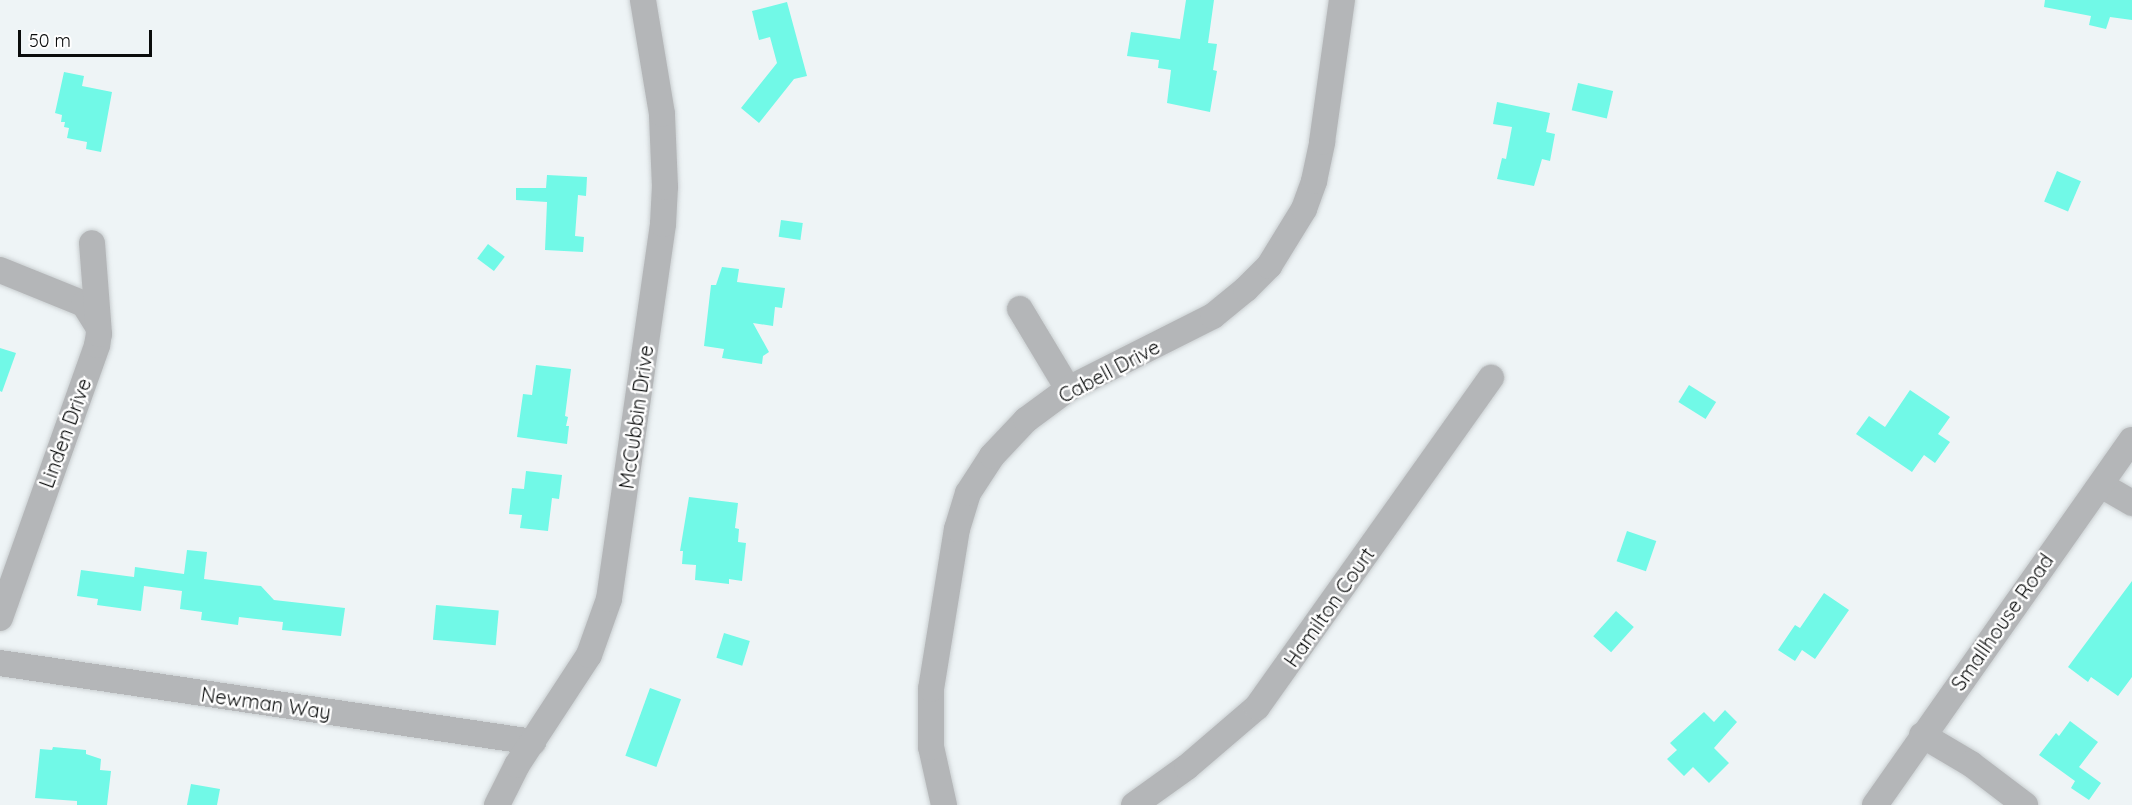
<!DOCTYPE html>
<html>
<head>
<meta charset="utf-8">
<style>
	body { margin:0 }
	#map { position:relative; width:2132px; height:805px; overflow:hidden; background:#eef4f6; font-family:Quicksand,sans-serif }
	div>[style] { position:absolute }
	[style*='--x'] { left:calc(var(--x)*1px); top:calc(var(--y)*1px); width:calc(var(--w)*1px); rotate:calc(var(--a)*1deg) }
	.building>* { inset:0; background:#71f9e7; transform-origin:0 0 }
	.roads { filter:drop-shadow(0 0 2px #cacfd1) drop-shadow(0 0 2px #cacfd1) }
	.minor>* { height:26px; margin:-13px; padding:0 13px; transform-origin:13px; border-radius:13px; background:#b4b6b8 }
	span { translate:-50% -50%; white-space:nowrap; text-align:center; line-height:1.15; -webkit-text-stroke:5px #fff; paint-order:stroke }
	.street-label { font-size:20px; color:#0a0c0c }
	.scale { position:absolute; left:18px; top:30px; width:134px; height:27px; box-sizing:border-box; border:3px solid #0a0c0c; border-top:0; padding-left:8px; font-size:18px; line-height:21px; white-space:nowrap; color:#0a0c0c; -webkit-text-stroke:4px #fff; paint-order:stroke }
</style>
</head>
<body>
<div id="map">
	<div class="building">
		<i style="clip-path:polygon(1186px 0,1214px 0,1208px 43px,1217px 44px,1213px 70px,1217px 71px,1210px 112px,1167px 103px,1171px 70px,1158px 68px,1159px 60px,1127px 56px,1131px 32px,1180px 39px)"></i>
		<i style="clip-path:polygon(2045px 0,2132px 0,2132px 20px,2110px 17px,2106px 29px,2089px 25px,2091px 16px,2044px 7px)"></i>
		<i style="clip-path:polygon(787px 2px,807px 76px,794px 79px,759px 123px,741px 108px,777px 63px,770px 37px,759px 40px,752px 11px)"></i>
		<i style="clip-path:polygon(64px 72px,84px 76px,82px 86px,112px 92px,101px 152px,86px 149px,87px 142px,67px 138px,69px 128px,64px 127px,65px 122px,61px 122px,62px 115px,55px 113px)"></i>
		<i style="left:1578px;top:83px;width:36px;height:28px;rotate:13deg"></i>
		<i style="clip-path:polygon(1497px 102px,1550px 113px,1546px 132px,1555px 134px,1550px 161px,1542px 159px,1534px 186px,1497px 179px,1502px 158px,1506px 159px,1512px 127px,1493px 124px)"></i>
		<i style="left:2057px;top:171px;width:26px;height:33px;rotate:23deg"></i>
		<i style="clip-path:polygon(547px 175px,587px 177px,586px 196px,578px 195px,575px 236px,584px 237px,583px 252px,545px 250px,547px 202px,516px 200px,516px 188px,546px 188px)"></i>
		<i style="left:781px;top:220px;width:22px;height:17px;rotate:8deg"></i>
		<i style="left:488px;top:244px;width:21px;height:18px;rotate:37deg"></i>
		<i style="clip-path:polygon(722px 267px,739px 269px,737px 282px,785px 288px,782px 308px,775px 307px,773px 326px,753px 323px,769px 352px,763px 356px,762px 364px,722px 358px,724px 349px,704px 346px,711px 285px,716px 285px)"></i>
		<i style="clip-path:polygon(0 348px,16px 353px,2px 392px,0 391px)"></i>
		<i style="clip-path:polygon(536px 365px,571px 369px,565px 416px,568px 417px,566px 426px,569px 426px,567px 444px,517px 437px,523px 394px,532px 395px)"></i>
		<i style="left:1689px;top:385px;width:32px;height:20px;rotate:32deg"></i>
		<i style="clip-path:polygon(1910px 390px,1950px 417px,1938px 434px,1950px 442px,1935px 463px,1924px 455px,1912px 472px,1856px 434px,1869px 416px,1885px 427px)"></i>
		<i style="clip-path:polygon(526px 471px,562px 475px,559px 499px,552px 498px,548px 531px,520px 528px,522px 515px,509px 514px,512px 488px,524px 489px)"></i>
		<i style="clip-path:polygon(689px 497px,738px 503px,735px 528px,739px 529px,738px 542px,746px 543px,742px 581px,729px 579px,729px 584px,695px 580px,696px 565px,682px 564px,683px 551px,680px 551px)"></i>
		<i style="left:1627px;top:531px;width:31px;height:32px;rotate:19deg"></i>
		<i style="clip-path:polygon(187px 550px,207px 552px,204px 579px,261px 586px,274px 600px,345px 608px,341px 636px,282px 630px,283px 622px,239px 617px,238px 625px,201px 620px,202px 612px,180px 609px,182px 591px,144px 586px,141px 611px,97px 605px,98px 599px,77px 596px,81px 570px,134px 577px,135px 567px,184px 574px)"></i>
		<i style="clip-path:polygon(2132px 581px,2132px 677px,2118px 696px,2091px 677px,2088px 682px,2068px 667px)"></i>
		<i style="clip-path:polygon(1824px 593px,1849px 610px,1815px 659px,1802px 650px,1795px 661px,1778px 650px,1795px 625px,1800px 628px)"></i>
		<i style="left:436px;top:605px;width:63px;height:35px;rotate:5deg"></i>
		<i style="left:1616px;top:611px;width:24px;height:34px;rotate:42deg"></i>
		<i style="left:724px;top:633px;width:27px;height:26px;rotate:17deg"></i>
		<i style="left:650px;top:688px;width:33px;height:72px;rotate:20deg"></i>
		<i style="clip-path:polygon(1725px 710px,1737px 722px,1714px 748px,1729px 763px,1709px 783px,1693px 767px,1684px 776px,1667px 759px,1677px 750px,1670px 743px,1704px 712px,1714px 722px)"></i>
		<i style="clip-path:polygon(2070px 721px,2098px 742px,2079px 767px,2101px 783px,2089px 800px,2071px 788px,2075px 781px,2039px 755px,2056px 733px,2059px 736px)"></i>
		<i style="clip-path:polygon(53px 747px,86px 750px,86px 754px,101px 759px,100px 770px,111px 771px,107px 805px,77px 805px,77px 801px,35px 798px,40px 749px,52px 750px)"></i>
		<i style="clip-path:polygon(191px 784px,220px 789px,217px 805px,187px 805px)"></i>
	</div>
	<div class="roads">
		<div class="minor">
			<i style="--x:0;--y:270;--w:91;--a:22"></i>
			<i style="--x:84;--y:304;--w:26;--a:58"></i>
			<i style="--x:1020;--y:309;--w:93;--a:59"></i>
			<i style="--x:2101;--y:485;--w:36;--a:30"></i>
			<i style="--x:0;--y:618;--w:290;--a:-70.4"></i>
			<i style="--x:97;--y:345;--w:11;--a:-80"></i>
			<i style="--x:99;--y:334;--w:91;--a:-94.4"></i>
			<i style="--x:0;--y:663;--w:539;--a:8.43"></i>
			<i style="--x:1922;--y:735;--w:57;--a:30.6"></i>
			<i style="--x:1971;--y:764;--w:68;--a:37.2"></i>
			<i style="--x:497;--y:805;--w:45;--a:-63.4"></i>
			<i style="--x:517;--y:765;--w:131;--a:-56.8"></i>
			<i style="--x:589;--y:655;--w:59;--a:-70.3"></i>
			<i style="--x:609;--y:599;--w:379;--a:-81.8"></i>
			<i style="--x:663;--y:224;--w:37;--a:-87"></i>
			<i style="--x:665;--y:187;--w:73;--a:-92.4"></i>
			<i style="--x:662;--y:114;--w:116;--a:-99.5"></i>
			<i style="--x:944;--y:805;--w:59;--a:-102.6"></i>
			<i style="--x:931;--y:747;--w:58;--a:-90"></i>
			<i style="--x:931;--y:689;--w:162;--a:-80.8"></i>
			<i style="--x:957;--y:529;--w:38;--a:-73"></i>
			<i style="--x:968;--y:493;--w:44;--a:-57"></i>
			<i style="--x:992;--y:456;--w:50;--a:-46.6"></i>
			<i style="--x:1026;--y:420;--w:52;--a:-36.4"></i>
			<i style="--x:1068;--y:389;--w:162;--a:-26.7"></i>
			<i style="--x:1213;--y:316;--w:43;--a:-39.3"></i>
			<i style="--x:1246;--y:289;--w:33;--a:-45"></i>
			<i style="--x:1269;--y:266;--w:67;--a:-58.4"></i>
			<i style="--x:1304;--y:209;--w:30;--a:-70"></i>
			<i style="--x:1314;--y:181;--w:40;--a:-78"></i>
			<i style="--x:1322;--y:142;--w:143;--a:-82"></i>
			<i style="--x:1134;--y:805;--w:65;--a:-35.6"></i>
			<i style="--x:1187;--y:767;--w:92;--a:-40.6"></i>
			<i style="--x:1257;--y:707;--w:404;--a:-54.6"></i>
			<i style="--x:1875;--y:805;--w:446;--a:-54.9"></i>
		</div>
	</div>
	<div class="street-label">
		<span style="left:1109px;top:371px;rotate:-28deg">Cabell Drive</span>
		<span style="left:636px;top:417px;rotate:-82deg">McCubbin Drive</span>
		<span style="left:65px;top:433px;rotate:-70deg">Linden Drive</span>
		<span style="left:1329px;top:607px;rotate:-55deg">Hamilton Court</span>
		<span style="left:2002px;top:622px;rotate:-55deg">Smallhouse Road</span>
		<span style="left:266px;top:703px;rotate:8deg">Newman Way</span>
	</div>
	<div class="scale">50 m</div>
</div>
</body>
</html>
